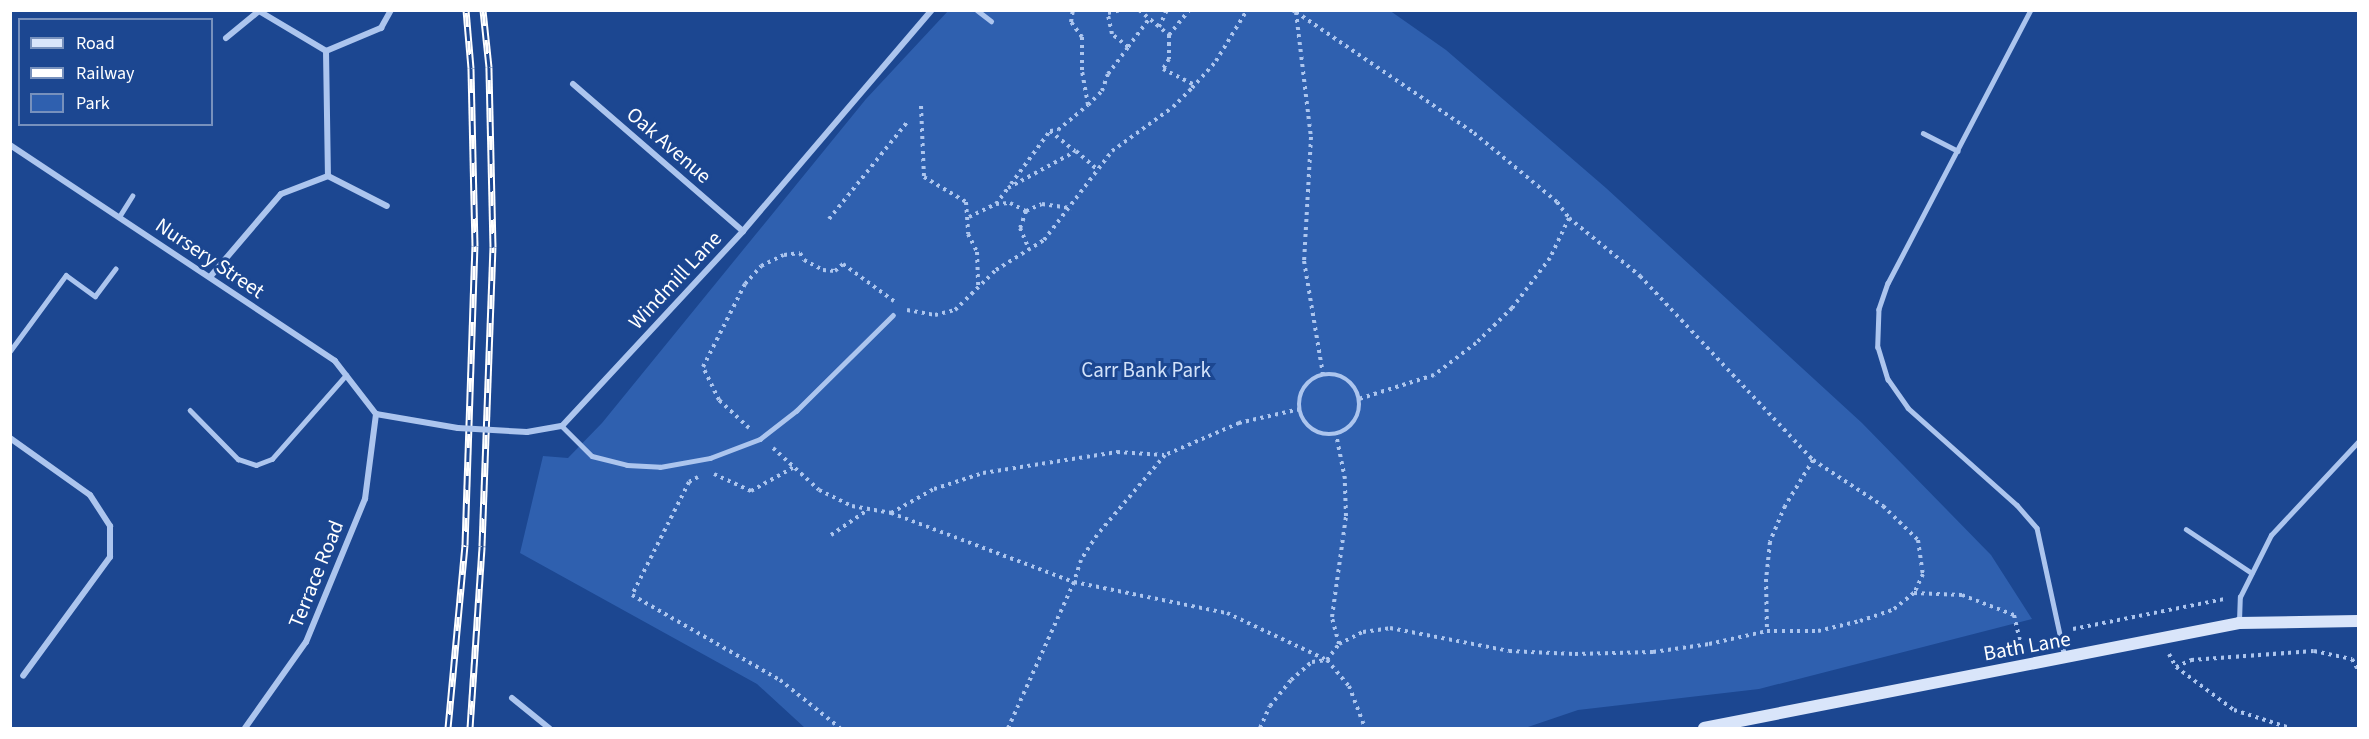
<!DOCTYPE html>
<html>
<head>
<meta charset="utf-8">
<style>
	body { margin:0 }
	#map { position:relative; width:2369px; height:739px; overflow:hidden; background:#1c4791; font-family:"Source Sans 3",sans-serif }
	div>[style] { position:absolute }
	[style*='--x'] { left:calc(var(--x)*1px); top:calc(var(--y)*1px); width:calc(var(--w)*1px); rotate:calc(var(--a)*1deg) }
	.green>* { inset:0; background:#2f60af }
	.path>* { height:4px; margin-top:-2px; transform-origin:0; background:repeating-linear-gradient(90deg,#acc5ee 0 3px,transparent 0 7.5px) }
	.path>.ring { margin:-2px; padding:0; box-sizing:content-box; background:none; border:4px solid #acc5ee; border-radius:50% }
	.service>* { height:4.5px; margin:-2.25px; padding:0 2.25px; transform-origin:2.25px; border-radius:2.25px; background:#acc5ee }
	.minor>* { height:6px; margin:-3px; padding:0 3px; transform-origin:3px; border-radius:3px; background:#acc5ee }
	.secondary>* { height:12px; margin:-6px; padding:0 6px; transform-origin:6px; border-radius:6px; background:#d9e5fa }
	.rail>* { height:7px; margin-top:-3.5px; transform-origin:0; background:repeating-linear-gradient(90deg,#1c4791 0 14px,#fff 0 28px); box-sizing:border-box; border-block:2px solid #fff }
	.minor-bridge>* { height:6px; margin:-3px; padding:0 3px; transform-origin:3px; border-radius:3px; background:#acc5ee }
	span { translate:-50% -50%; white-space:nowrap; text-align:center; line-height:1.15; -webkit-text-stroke:6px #1c4791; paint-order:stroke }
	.street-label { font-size:21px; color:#fff }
	.park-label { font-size:21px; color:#d2e2fa }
	.frame { position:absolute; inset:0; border:12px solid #fff; pointer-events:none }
	.legend { position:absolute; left:18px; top:18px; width:195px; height:108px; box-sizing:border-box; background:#1c4791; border:2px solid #7791bd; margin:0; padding:8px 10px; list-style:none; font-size:18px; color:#fff }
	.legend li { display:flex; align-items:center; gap:12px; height:30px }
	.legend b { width:30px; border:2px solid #7791bd }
</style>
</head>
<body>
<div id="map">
	<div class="green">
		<i style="clip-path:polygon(1389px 10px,1446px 50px,1606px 188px,1862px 423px,1991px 555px,2032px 619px,1759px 689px,1578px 710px,1525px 728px,805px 728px,757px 684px,520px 553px,543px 456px,568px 458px,602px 423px,866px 99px,948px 11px)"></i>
	</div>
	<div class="path">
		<i style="--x:1139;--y:10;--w:39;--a:40"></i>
		<i style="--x:1169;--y:35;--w:32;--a:-51"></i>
		<i style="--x:1292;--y:10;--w:4;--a:27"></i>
		<i style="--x:1296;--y:12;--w:126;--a:83.2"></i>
		<i style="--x:1311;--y:137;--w:124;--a:93.2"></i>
		<i style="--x:1304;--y:261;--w:116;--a:80.5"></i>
		<i style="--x:1296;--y:12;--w:215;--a:34.2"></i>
		<i style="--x:1474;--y:133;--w:108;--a:39.7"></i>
		<i style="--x:1557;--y:202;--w:20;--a:53"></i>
		<i style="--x:1569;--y:218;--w:44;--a:115.4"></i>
		<i style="--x:1550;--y:258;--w:63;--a:127.2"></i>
		<i style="--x:1512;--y:308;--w:50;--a:135.8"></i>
		<i style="--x:1476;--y:343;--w:53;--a:142.7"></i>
		<i style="--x:1434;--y:375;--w:79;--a:162.3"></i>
		<i style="--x:1108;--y:13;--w:13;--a:-13"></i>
		<i style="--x:1159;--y:27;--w:19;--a:-65"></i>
		<i style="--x:1169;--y:35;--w:24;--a:90"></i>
		<i style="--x:1169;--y:59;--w:12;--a:121"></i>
		<i style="--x:1163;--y:69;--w:35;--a:27"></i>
		<i style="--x:1128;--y:47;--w:35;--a:-53"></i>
		<i style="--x:1088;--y:105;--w:20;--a:-45"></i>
		<i style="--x:1102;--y:91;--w:18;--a:-71"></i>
		<i style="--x:1108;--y:74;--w:34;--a:-53"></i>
		<i style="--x:1128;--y:47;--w:21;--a:-141"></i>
		<i style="--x:1112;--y:34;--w:25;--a:-102"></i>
		<i style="--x:921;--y:106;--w:71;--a:87.6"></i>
		<i style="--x:924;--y:177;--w:49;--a:30.8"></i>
		<i style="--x:966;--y:202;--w:32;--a:86"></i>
		<i style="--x:968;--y:234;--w:20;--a:63"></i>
		<i style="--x:977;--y:252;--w:34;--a:88"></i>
		<i style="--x:1050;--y:131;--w:8;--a:-7"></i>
		<i style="--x:1058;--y:130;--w:39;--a:-40"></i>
		<i style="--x:1088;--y:105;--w:36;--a:-100"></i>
		<i style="--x:1082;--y:70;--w:33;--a:-90"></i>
		<i style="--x:1082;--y:37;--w:19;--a:-126"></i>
		<i style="--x:1071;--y:22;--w:12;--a:-81"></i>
		<i style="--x:1011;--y:184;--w:66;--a:-53.7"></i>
		<i style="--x:1050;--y:131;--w:32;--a:39"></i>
		<i style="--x:996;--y:204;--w:20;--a:-53"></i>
		<i style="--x:1008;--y:188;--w:77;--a:-28.6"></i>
		<i style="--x:1076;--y:151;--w:28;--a:41"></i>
		<i style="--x:1026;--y:211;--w:17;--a:-24"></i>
		<i style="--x:1042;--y:204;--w:30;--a:8"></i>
		<i style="--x:969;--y:217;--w:30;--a:-26"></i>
		<i style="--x:996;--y:204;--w:14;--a:-4"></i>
		<i style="--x:1010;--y:203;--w:18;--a:27"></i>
		<i style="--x:1026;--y:211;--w:18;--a:109"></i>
		<i style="--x:1020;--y:228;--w:23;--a:67"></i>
		<i style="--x:1569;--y:218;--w:92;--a:39.2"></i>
		<i style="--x:1640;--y:276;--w:253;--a:46.8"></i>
		<i style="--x:1813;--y:460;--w:84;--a:33.3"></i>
		<i style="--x:1883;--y:506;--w:49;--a:44.2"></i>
		<i style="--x:1918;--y:540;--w:34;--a:82"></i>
		<i style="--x:1923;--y:574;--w:21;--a:115"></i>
		<i style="--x:1914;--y:593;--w:48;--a:2.4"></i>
		<i style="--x:1962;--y:595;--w:56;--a:21"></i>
		<i style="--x:2014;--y:615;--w:32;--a:77"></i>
		<i style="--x:829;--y:219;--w:126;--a:-51.1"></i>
		<i style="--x:907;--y:310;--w:28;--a:10"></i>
		<i style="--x:935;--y:315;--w:21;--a:-14"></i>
		<i style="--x:955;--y:310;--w:57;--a:-44.3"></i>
		<i style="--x:996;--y:270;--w:57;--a:-32"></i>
		<i style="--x:1044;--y:240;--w:112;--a:-52.6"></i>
		<i style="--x:1112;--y:151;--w:75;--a:-35.8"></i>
		<i style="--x:1173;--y:107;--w:27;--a:-45"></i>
		<i style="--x:1192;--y:88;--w:36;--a:-48"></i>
		<i style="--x:1216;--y:61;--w:60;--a:-58.7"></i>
		<i class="ring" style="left:1299px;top:374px;width:56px;height:56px"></i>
		<i style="--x:1300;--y:409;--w:63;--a:167.1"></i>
		<i style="--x:1239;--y:423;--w:81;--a:156.6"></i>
		<i style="--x:1165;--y:455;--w:105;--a:130.4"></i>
		<i style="--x:1097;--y:535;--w:30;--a:123"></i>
		<i style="--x:1081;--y:560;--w:23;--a:108"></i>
		<i style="--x:1074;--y:582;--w:156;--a:11.5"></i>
		<i style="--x:1227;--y:613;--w:110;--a:25.2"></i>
		<i style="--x:1327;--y:660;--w:20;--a:-53"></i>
		<i style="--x:1339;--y:644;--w:28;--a:-105"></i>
		<i style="--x:1332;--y:617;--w:102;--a:-82.1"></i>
		<i style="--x:1346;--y:516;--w:37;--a:-92"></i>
		<i style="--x:1345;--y:479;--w:46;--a:-101.3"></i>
		<i style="--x:749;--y:428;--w:41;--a:-137"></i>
		<i style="--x:719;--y:400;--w:37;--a:-116"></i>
		<i style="--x:703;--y:367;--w:93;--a:-63.2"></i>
		<i style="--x:745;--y:284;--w:24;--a:-48"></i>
		<i style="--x:761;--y:266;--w:25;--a:-26"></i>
		<i style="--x:784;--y:255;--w:16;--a:-7"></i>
		<i style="--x:800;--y:253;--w:8;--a:60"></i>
		<i style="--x:804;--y:260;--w:21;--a:28"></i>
		<i style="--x:823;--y:270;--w:12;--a:5"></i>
		<i style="--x:835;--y:271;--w:11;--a:-41"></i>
		<i style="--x:843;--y:264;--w:63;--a:36"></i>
		<i style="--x:773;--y:448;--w:62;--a:42.4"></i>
		<i style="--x:819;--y:490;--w:37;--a:26"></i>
		<i style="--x:852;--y:506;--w:40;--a:10"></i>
		<i style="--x:891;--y:513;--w:196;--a:20.7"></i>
		<i style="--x:1074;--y:582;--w:160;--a:114.3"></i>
		<i style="--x:1813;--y:460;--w:54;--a:121.3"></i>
		<i style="--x:1785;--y:506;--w:39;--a:113"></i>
		<i style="--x:1770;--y:542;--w:37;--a:96"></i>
		<i style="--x:1766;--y:579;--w:52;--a:88.9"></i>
		<i style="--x:1767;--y:631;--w:51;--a:0"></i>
		<i style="--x:1818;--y:631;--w:43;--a:-13.4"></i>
		<i style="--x:1860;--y:621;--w:36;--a:-19"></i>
		<i style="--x:1894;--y:609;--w:26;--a:-39"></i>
		<i style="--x:714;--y:474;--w:41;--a:24.7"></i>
		<i style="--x:751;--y:491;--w:51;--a:-29.1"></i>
		<i style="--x:698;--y:477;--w:10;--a:151"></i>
		<i style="--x:689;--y:482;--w:127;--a:116.8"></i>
		<i style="--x:632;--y:595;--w:171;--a:29.9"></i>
		<i style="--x:780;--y:680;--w:77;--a:38.7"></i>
		<i style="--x:891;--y:513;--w:49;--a:-29.2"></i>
		<i style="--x:934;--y:489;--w:52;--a:-18.1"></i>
		<i style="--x:983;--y:473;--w:136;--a:-8.9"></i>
		<i style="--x:1117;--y:452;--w:47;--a:3.7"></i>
		<i style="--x:831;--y:535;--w:46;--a:-34.4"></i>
		<i style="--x:2073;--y:629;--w:155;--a:-11.2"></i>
		<i style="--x:1339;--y:644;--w:27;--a:-27"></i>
		<i style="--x:1363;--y:632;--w:27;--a:-8"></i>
		<i style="--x:1390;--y:628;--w:121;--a:10.9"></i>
		<i style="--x:1509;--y:651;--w:66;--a:2.6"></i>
		<i style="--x:1575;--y:654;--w:78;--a:-1.5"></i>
		<i style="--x:1653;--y:652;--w:57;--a:-8.1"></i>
		<i style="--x:1709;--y:644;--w:59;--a:-12.6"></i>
		<i style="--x:2169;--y:654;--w:15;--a:62"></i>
		<i style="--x:2176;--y:667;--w:17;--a:-25"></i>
		<i style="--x:2191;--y:660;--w:123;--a:-4.2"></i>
		<i style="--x:2314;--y:651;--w:39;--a:12"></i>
		<i style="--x:2352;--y:659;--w:13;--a:61"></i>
		<i style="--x:2176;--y:667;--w:72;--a:36.6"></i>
		<i style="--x:2234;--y:710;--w:59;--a:17.8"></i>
		<i style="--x:1260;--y:728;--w:24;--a:-66"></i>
		<i style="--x:1270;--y:706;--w:33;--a:-51"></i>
		<i style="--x:1291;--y:680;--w:28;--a:-41"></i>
		<i style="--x:1312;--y:662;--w:15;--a:-8"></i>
		<i style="--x:1327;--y:660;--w:34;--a:50"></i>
		<i style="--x:1349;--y:686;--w:45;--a:69.1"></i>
	</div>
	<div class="service">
		<i style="--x:977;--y:10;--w:18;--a:38"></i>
		<i style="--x:2031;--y:10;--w:308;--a:117.6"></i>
		<i style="--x:1888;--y:283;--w:28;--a:109"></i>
		<i style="--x:1879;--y:309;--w:38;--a:92"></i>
		<i style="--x:1878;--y:347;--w:34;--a:73"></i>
		<i style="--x:1888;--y:379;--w:35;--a:55"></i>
		<i style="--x:1908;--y:408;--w:146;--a:41.7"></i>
		<i style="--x:2017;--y:505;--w:30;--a:49"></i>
		<i style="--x:2037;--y:528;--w:132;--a:77.8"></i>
		<i style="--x:1923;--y:133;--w:39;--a:27"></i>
		<i style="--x:119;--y:217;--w:25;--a:-58"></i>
		<i style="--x:10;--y:351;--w:94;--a:-53.6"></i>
		<i style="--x:66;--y:275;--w:36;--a:36"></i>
		<i style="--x:95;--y:296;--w:34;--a:-53"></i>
		<i style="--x:190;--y:410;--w:69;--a:45.6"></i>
		<i style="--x:238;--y:459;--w:19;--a:18"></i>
		<i style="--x:256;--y:465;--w:17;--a:-21"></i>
		<i style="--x:272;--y:459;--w:112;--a:-48.6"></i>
		<i style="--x:562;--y:426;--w:42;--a:45"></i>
		<i style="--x:592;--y:456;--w:36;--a:14"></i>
		<i style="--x:627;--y:465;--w:33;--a:3"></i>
		<i style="--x:660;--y:467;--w:51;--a:-10.2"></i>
		<i style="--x:710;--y:458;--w:53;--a:-20.8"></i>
		<i style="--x:760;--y:439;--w:46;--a:-37.9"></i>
		<i style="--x:796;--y:411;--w:136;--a:-44.7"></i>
		<i style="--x:2186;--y:529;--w:79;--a:33.7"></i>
		<i style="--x:2239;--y:621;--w:24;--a:-88"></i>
		<i style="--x:2240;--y:597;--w:69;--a:-63.4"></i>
		<i style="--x:2271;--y:535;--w:127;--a:-46.9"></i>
	</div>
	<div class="minor">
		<i style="--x:226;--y:38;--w:43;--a:-39.3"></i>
		<i style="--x:259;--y:11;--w:78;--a:30.8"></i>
		<i style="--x:326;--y:51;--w:125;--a:89.1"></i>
		<i style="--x:326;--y:51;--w:60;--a:-22.7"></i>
		<i style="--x:381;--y:28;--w:21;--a:-61"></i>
		<i style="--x:573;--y:84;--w:225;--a:40.9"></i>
		<i style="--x:10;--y:145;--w:390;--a:33.6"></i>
		<i style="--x:335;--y:361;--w:67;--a:52.3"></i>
		<i style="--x:210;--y:277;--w:109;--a:-49.5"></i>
		<i style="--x:281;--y:194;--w:50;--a:-21"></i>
		<i style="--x:328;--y:176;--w:66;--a:27"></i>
		<i style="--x:376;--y:414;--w:83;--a:9.7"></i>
		<i style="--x:527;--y:432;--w:36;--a:-10"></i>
		<i style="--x:562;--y:426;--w:266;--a:-47.1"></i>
		<i style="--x:743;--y:231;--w:291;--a:-49.5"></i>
		<i style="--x:10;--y:438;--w:98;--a:35.5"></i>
		<i style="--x:90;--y:495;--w:37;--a:57"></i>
		<i style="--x:110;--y:526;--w:31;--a:90"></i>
		<i style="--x:110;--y:557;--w:147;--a:126.2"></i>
		<i style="--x:512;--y:698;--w:48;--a:39"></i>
		<i style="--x:245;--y:728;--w:105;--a:-54.7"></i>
		<i style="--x:306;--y:642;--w:155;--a:-67.6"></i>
		<i style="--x:365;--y:499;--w:86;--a:-82.6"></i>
	</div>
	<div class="secondary">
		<i style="--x:1704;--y:728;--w:545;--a:-11.1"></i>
		<i style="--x:2239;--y:623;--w:119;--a:-1"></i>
	</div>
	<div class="rail">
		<i style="--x:448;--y:728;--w:184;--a:-84.7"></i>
		<i style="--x:465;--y:545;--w:299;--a:-88.1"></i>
		<i style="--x:475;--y:246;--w:178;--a:-91.3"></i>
		<i style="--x:471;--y:68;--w:58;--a:-94.9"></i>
		<i style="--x:470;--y:728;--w:182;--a:-86.2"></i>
		<i style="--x:482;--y:546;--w:299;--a:-87.9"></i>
		<i style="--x:493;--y:247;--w:180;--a:-91.3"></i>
		<i style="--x:489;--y:67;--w:57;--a:-96"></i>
	</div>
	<div class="minor-bridge">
		<i style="--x:458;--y:428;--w:69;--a:3.3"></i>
	</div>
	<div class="street-label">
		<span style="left:669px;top:145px;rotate:41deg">Oak Avenue</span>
		<span style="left:210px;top:258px;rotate:34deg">Nursery Street</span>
		<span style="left:675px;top:280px;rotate:-47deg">Windmill Lane</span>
		<span style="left:316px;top:574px;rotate:-68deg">Terrace Road</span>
		<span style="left:2027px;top:646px;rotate:-10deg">Bath Lane</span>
	</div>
	<div class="park-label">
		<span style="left:1146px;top:370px">Carr Bank Park</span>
	</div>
	<div class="frame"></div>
	<ul class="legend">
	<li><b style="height:8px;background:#d9e5fa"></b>Road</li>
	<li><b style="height:8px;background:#fff"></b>Railway</li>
	<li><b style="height:16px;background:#2f60af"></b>Park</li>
	</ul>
</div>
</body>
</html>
